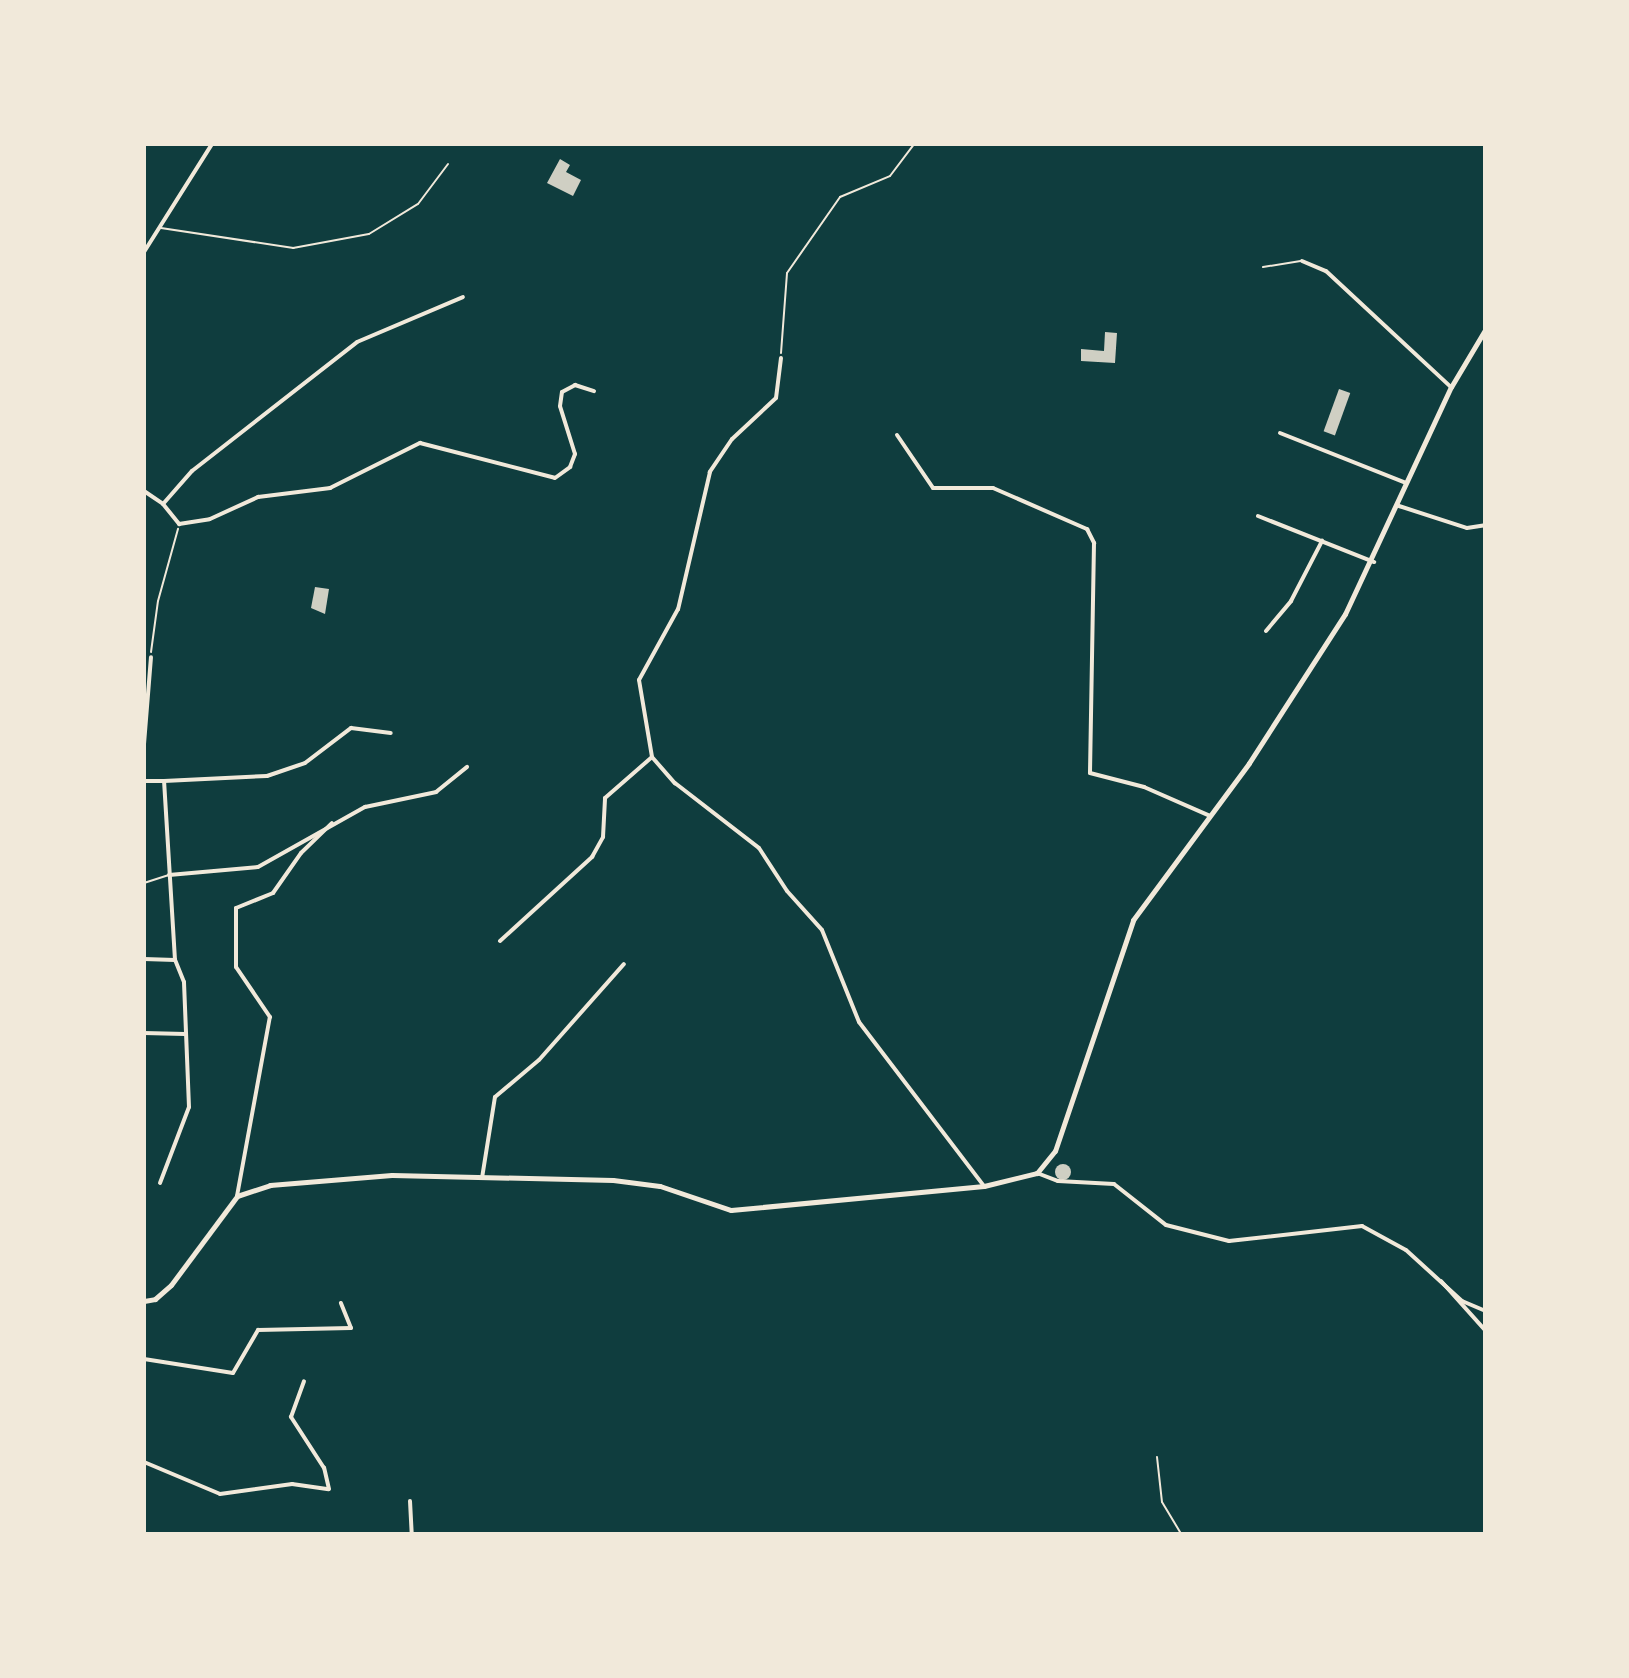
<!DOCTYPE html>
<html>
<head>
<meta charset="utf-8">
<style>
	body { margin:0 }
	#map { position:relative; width:1629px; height:1678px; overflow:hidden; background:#0f3d3e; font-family:"Golos Text",sans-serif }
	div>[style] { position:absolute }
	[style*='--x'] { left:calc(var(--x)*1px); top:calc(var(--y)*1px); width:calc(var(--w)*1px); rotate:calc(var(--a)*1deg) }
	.building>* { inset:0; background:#cfcfc3; transform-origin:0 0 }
	.round { border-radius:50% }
	.path>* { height:2px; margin:-1px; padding:0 1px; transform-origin:1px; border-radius:1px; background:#f1e9da }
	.service>* { height:2px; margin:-1px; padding:0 1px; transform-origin:1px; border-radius:1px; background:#f1e9da }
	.minor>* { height:4px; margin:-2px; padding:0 2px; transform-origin:2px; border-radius:2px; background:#f1e9da }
	.tertiary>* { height:5px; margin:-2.5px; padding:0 2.5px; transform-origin:2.5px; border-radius:2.5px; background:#f1e9da }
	span { translate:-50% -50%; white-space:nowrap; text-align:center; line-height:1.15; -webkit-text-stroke:8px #f1e9da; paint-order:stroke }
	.frame { position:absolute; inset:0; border:146px solid #f1e9da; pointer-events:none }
</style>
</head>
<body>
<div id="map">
	<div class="building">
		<i style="clip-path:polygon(560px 159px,570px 165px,566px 172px,581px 180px,573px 196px,547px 183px)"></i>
		<i style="clip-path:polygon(1105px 332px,1117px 333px,1115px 363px,1081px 361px,1081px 349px,1104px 351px)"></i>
		<i style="left:1339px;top:389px;width:12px;height:45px;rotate:20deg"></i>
		<i style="clip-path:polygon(315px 587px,329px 589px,325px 614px,311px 608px)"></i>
		<i class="round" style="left:1055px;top:1164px;width:16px;height:16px"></i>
	</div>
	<div class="path">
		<i style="--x:781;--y:353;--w:80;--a:-85.7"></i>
		<i style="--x:787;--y:273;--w:93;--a:-55.1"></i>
		<i style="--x:840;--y:197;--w:54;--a:-22.8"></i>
		<i style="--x:890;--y:176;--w:40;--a:-53"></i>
		<i style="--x:151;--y:652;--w:51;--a:-82.2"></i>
		<i style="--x:158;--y:601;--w:75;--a:-74.5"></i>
	</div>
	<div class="service">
		<i style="--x:161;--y:228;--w:134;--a:8.6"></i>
		<i style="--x:293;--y:248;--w:77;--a:-10.4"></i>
		<i style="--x:369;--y:234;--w:57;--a:-31.5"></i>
		<i style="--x:418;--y:204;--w:50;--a:-53.1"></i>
		<i style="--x:1263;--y:267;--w:38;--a:-9"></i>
		<i style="--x:144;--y:883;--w:26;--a:-18"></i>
		<i style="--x:1157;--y:1457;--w:45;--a:83.7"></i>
		<i style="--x:1162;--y:1502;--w:37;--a:59"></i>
	</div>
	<div class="minor">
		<i style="--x:144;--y:252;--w:128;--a:-57.8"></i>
		<i style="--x:1302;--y:261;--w:26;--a:23"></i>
		<i style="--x:1326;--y:271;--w:171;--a:42.9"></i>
		<i style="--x:781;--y:358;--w:40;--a:97.1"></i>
		<i style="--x:776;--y:398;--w:60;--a:137"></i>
		<i style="--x:732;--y:439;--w:40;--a:124"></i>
		<i style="--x:710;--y:472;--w:141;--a:103.1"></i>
		<i style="--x:678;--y:609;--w:81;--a:118.8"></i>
		<i style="--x:639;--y:680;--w:78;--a:80.4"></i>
		<i style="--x:652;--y:757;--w:35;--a:49"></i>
		<i style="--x:675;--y:783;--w:106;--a:37.7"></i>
		<i style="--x:759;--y:848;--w:51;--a:56.9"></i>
		<i style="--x:787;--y:891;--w:52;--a:48.1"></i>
		<i style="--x:822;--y:930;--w:99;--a:68.1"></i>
		<i style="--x:859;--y:1022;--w:206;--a:52.7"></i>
		<i style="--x:1280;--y:433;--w:136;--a:21.6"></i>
		<i style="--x:897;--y:435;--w:64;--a:55.8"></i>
		<i style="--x:933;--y:488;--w:60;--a:0"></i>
		<i style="--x:993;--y:488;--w:103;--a:23.6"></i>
		<i style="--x:1087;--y:529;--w:16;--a:63"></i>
		<i style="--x:1094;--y:543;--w:230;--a:91"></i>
		<i style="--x:1090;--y:773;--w:56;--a:14.5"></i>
		<i style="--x:1144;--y:787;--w:72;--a:23.7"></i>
		<i style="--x:144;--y:491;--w:23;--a:34"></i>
		<i style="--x:163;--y:504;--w:44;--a:-48.7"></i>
		<i style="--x:192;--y:471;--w:209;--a:-38"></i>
		<i style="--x:357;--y:342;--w:115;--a:-23"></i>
		<i style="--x:163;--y:504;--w:26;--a:51"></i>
		<i style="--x:179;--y:524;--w:31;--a:-9"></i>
		<i style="--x:210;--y:519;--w:53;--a:-24.6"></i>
		<i style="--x:258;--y:497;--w:73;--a:-7.1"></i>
		<i style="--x:330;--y:488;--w:101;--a:-26.6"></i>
		<i style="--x:420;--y:443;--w:139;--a:14.5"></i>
		<i style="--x:555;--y:478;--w:19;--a:-36"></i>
		<i style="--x:570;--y:467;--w:14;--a:-69"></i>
		<i style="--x:575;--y:454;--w:50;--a:-107.4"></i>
		<i style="--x:560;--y:406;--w:14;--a:-82"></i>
		<i style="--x:562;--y:392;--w:15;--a:-28"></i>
		<i style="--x:575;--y:385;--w:20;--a:18"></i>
		<i style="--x:1399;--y:506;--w:71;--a:17.9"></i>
		<i style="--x:1467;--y:528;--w:18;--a:-9"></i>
		<i style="--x:1258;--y:516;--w:125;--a:21.6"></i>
		<i style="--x:1266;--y:631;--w:39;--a:-50"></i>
		<i style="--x:1291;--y:601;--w:68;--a:-62.7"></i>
		<i style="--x:144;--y:744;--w:87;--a:-85.4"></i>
		<i style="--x:144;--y:781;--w:20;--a:0"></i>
		<i style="--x:169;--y:875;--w:89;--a:-5.1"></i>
		<i style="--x:258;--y:867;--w:123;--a:-29.3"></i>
		<i style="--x:365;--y:807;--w:73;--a:-11.9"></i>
		<i style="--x:436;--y:792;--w:40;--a:-39"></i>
		<i style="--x:500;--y:941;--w:125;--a:-42.4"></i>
		<i style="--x:592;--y:857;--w:23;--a:-61"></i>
		<i style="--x:603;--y:837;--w:39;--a:-87"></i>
		<i style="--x:605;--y:798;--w:62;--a:-41.1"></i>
		<i style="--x:144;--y:959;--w:31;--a:2"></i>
		<i style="--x:144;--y:1033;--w:41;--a:1.4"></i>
		<i style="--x:1037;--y:1173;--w:22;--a:21"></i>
		<i style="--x:1058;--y:1181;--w:56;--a:3.1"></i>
		<i style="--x:1114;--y:1184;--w:66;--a:38.3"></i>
		<i style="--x:1166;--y:1225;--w:65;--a:14.3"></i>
		<i style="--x:1229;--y:1241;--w:134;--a:-6.4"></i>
		<i style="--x:1362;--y:1226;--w:50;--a:28.6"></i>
		<i style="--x:1406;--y:1250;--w:76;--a:42.3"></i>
		<i style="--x:1462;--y:1301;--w:25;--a:23"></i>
		<i style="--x:482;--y:1178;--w:82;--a:-80.9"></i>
		<i style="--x:495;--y:1097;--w:57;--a:-40.1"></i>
		<i style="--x:539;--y:1060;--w:128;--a:-48.5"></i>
		<i style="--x:160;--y:1183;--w:81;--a:-69.1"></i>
		<i style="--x:189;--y:1107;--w:125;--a:-92.3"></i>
		<i style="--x:184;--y:982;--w:24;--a:-112"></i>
		<i style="--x:175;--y:960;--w:179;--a:-93.5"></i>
		<i style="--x:164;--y:781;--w:103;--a:-2.8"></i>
		<i style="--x:267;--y:776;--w:40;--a:-18.9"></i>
		<i style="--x:305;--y:763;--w:58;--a:-37.3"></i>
		<i style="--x:351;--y:728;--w:40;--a:7.1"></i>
		<i style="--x:237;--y:1196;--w:182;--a:-79.6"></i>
		<i style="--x:270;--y:1017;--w:60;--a:-124.2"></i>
		<i style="--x:236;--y:967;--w:59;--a:-90"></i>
		<i style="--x:236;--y:908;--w:40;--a:-22"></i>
		<i style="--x:273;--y:893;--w:49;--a:-55"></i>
		<i style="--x:301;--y:853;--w:43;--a:-44.1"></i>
		<i style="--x:1441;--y:1281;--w:66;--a:48.1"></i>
		<i style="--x:144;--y:1359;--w:90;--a:8.9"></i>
		<i style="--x:233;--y:1373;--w:50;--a:-59.8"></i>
		<i style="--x:258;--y:1330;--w:93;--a:-1.2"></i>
		<i style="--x:351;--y:1328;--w:27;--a:-112"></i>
		<i style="--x:144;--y:1462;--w:82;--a:22.8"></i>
		<i style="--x:220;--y:1494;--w:73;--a:-7.9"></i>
		<i style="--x:292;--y:1484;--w:37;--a:8"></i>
		<i style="--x:329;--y:1489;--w:22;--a:-103"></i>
		<i style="--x:324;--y:1468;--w:61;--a:-122.9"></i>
		<i style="--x:291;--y:1417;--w:38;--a:-70"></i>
		<i style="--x:410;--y:1501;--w:33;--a:87"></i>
	</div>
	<div class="tertiary">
		<i style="--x:144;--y:1301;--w:11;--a:-10"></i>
		<i style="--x:155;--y:1299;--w:21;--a:-41"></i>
		<i style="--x:171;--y:1285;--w:111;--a:-53.4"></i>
		<i style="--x:237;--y:1196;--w:35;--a:-18"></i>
		<i style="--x:270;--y:1185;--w:122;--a:-4.7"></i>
		<i style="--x:392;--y:1175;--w:221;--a:1.3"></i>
		<i style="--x:613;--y:1180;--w:47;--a:7.3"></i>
		<i style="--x:660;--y:1186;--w:75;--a:18.7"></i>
		<i style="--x:731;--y:1210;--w:254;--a:-5.4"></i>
		<i style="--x:984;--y:1186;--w:55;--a:-13.8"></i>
		<i style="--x:1037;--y:1173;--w:28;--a:-51"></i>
		<i style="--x:1055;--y:1151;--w:244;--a:-71.3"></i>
		<i style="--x:1133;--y:920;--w:195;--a:-53.5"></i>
		<i style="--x:1249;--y:763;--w:177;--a:-57.2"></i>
		<i style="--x:1345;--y:614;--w:251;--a:-65"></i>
		<i style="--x:1451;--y:387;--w:66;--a:-59.2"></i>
	</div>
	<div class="frame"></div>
</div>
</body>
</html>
